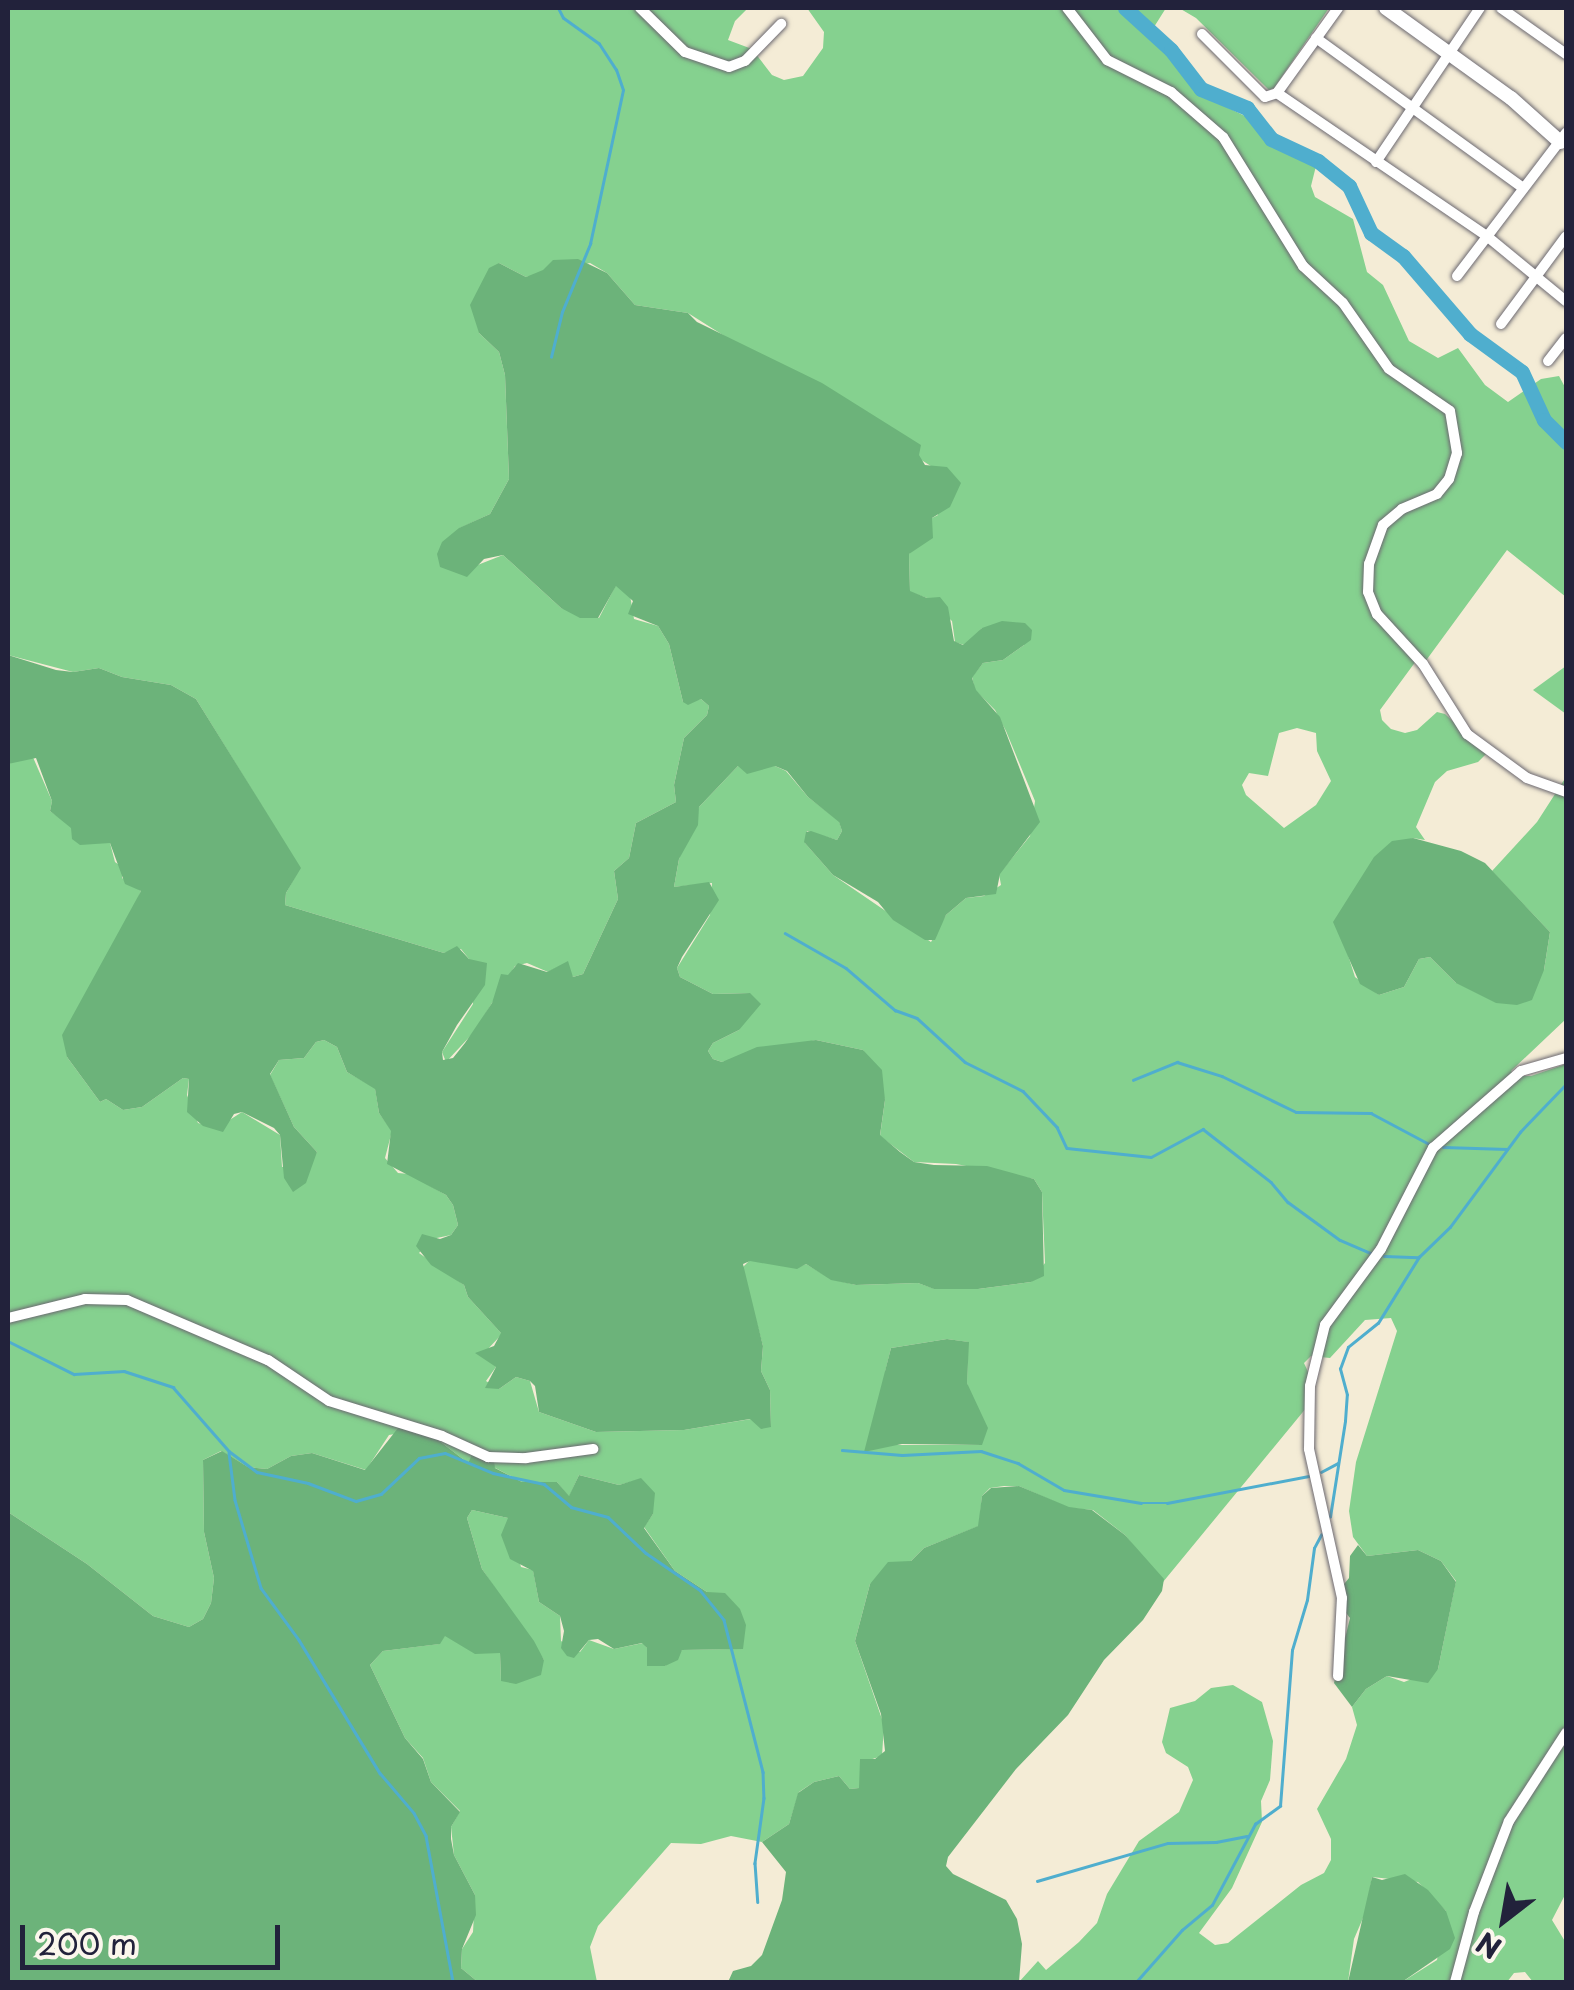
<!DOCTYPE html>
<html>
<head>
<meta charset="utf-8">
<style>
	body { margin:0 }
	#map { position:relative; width:1574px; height:1990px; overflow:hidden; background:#f4ecd6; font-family:"Playpen Sans",sans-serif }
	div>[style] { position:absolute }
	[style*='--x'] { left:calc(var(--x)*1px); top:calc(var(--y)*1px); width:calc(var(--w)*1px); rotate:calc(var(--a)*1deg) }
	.green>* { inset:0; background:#85d18f }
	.forest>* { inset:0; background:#6cb37a }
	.stream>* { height:2.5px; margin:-1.25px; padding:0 1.25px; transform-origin:1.25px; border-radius:1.25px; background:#4faece }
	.river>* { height:15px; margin:-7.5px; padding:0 7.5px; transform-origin:7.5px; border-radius:7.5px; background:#4faece }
	.roads { filter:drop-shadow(0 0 2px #6c6971) drop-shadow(0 0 2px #6c6971) }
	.street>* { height:10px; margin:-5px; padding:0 5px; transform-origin:5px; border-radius:5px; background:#fff }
	.secondary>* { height:14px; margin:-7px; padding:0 7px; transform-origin:7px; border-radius:7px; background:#fff }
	span { translate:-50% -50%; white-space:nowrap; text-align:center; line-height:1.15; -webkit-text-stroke:8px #fbf7ec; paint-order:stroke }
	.frame { position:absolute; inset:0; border:10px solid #22223b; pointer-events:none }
	.north { position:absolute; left:1454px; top:1870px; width:100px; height:100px; -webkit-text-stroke:8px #fbf7ec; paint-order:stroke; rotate:211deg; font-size:28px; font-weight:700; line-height:40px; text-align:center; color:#22223b }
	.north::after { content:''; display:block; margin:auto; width:35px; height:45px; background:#22223b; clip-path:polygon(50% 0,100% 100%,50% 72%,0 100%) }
	.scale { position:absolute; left:20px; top:1925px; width:260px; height:45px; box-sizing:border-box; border:5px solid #22223b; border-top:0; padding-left:12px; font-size:30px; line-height:35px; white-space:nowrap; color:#22223b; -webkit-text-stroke:8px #fbf7ec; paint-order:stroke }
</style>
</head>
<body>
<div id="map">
	<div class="green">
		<i style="clip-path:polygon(evenodd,8px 8px,748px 8px,735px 21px,728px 40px,752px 49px,772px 75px,784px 80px,803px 76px,823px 48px,824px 32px,807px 8px,1166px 8px,1154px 27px,1158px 31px,1156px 37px,1185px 74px,1218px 103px,1247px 117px,1275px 144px,1316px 166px,1311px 186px,1315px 197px,1353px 219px,1367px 272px,1383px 285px,1409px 341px,1438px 358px,1458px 348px,1485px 385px,1508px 402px,1541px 379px,1559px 376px,1566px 389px,1566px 597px,1507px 550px,1422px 666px,1416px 661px,1380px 710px,1382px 720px,1391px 729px,1405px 733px,1417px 730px,1437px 712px,1445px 714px,1487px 753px,1478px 762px,1447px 771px,1435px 782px,1416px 827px,1425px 840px,1413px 838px,1375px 857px,1334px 922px,1340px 930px,1355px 977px,1379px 995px,1404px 987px,1419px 959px,1430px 957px,1456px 983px,1544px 970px,1550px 932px,1492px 871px,1537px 822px,1566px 777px,1566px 1019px,1511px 1071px,1515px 1076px,1531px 1076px,1566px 1064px,1566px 1893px,1552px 1920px,1566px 1943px,1566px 1982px,1533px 1982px,1525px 1972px,1514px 1973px,1507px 1982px,1402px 1982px,1437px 1960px,1446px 1911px,1418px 1882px,1372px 1877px,1366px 1911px,1354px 1939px,1348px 1982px,1019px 1982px,1038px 1961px,1046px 1970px,1079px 1942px,1097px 1923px,1107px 1894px,1139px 1841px,1179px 1812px,1193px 1780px,1188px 1767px,1166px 1753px,1162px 1742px,1170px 1708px,1195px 1701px,1211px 1688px,1233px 1685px,1262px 1702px,1273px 1741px,1270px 1780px,1261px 1801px,1262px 1822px,1232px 1888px,1199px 1933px,1215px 1945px,1228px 1943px,1301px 1885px,1324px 1873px,1331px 1860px,1331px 1839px,1317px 1809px,1346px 1759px,1357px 1725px,1352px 1707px,1366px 1689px,1387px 1676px,1404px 1682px,1438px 1669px,1456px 1581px,1441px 1561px,1418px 1550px,1367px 1556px,1353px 1537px,1349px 1511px,1356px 1462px,1397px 1331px,1391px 1318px,1365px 1320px,1330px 1358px,1311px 1356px,1304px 1363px,1309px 1374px,1307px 1407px,1163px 1582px,1125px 1535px,1093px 1510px,1069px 1508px,1019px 1486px,1004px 1486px,990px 1488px,982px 1496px,979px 1526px,924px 1548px,911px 1561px,870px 1584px,855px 1641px,884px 1725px,882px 1756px,866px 1761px,860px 1788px,850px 1789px,839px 1776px,814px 1782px,799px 1792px,789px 1824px,762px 1842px,731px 1836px,701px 1844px,671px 1843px,598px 1926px,590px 1947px,597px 1982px,478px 1982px,461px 1968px,462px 1949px,473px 1932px,475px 1895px,454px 1855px,451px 1827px,460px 1811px,431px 1782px,423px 1758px,405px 1738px,370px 1665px,383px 1651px,439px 1644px,445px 1635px,500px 1653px,501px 1681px,544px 1660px,482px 1569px,467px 1518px,472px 1510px,508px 1518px,521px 1567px,533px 1570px,539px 1602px,560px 1616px,561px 1641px,580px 1652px,589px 1640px,614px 1649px,643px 1643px,647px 1648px,648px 1666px,665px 1666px,682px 1650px,732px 1649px,707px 1592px,675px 1571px,644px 1527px,653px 1514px,641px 1479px,619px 1485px,579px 1475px,569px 1497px,557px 1482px,522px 1482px,473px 1456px,468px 1463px,424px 1429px,389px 1435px,366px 1470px,312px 1453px,291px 1456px,267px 1469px,248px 1467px,221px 1451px,203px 1460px,204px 1532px,214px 1578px,211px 1603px,203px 1619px,189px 1627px,153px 1616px,87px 1564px,8px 1512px,8px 764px,32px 755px,52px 801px,50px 811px,95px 843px,110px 843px,115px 862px,122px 867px,122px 878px,141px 891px,67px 1057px,100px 1102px,106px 1099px,123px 1110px,142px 1107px,183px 1078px,189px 1079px,187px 1095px,198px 1123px,217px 1128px,242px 1112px,280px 1135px,282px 1167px,310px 1162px,317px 1152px,294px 1127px,270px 1075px,279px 1060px,304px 1058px,316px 1042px,324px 1040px,337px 1047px,347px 1072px,375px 1088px,379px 1113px,392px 1131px,385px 1158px,398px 1173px,409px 1174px,446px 1195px,453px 1205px,458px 1225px,451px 1235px,432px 1239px,419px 1253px,464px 1285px,468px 1297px,502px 1334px,486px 1351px,496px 1367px,486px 1381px,499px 1389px,516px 1377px,530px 1381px,539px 1412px,596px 1432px,684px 1430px,751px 1419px,771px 1427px,770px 1390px,761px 1371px,763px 1346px,742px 1268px,750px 1260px,797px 1268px,806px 1264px,831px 1279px,856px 1285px,918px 1283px,935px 1289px,978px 1289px,1031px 1282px,1045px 1263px,1042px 1192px,1034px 1179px,956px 1164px,914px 1162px,880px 1136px,885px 1100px,863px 1050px,816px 1040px,722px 1062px,713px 1059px,708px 1051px,713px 1043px,739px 1030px,749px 993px,713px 994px,680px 977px,677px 968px,710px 915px,712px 883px,674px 887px,679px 859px,699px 807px,738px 766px,775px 766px,786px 771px,808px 797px,839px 821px,842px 831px,837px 840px,807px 831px,805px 843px,833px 875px,931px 942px,946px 915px,966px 898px,984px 896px,1001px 885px,999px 874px,1030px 836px,1035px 801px,1006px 731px,995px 710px,975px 690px,972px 677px,983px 663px,1003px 660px,1024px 645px,982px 628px,972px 641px,964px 645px,955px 642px,952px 621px,927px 598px,910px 592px,909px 554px,932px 518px,938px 515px,934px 468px,688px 313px,635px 305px,607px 273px,590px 263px,526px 277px,499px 263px,479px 333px,499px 352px,505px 375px,509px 479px,490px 514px,460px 528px,457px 534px,475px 566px,503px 555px,561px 608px,599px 618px,616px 585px,630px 595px,634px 619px,658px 626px,669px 644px,683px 702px,701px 699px,709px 706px,707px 715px,684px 738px,674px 785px,676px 802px,636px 823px,629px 858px,614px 871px,618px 899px,583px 974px,573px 977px,564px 964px,548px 972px,527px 963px,515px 966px,474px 1032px,446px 1062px,442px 1052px,473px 1004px,469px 959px,461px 949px,444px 953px,285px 905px,286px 893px,300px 868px,196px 699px,171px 685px,122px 677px,99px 668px,73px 672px,8px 655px,8px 8px,1297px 728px,1316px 733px,1317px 751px,1331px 781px,1316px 805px,1284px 828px,1246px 795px,1242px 785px,1249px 773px,1268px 776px,1279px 733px,1297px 728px,8px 8px,947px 1339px,968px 1342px,967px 1383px,982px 1445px,890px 1445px,885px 1372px,891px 1348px,947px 1339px)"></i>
		<i style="clip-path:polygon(1179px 8px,1329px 8px,1274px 88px,1269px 90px,1196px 18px)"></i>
		<i style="clip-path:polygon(1566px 666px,1566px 714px,1533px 690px)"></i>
	</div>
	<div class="forest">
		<i style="clip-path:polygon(578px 259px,607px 273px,635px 305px,688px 313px,697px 322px,822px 383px,921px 445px,919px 455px,925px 465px,947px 467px,961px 483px,950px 507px,932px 518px,933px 538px,909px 554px,910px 591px,927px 598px,940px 597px,948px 607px,954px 641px,963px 645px,982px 628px,1002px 621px,1025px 623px,1032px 630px,1031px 640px,1003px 660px,983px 663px,972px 678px,976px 690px,1000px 717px,1040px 822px,1000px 874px,996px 894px,966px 898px,946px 915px,935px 940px,925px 940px,893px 920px,878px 902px,833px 875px,804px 842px,806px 832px,811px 831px,837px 840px,842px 831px,839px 822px,808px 797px,787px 771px,775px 766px,747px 774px,738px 766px,699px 807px,698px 825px,679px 859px,674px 887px,709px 882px,719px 900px,682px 957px,677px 968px,680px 977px,713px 994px,750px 993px,761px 1004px,739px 1030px,713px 1043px,708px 1051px,713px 1059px,722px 1062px,757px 1047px,816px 1040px,863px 1050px,882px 1070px,885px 1100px,880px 1135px,900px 1152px,914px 1162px,934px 1165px,987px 1166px,1034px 1179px,1042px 1192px,1044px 1276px,1031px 1282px,978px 1289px,934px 1289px,918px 1283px,856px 1285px,831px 1280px,806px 1264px,797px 1269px,750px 1261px,743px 1264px,763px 1346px,761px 1371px,770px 1390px,771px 1427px,761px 1429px,750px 1419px,684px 1430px,596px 1432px,539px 1412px,535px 1386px,530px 1381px,516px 1377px,499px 1389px,485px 1388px,496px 1367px,475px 1353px,494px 1346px,501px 1333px,468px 1297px,464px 1285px,431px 1265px,416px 1246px,422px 1234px,440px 1239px,451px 1235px,458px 1225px,453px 1205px,446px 1195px,387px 1164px,391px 1131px,379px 1113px,375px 1089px,347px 1072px,337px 1047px,324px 1040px,316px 1042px,304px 1058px,279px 1060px,270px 1074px,294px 1127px,317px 1152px,306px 1183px,293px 1192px,284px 1178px,280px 1135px,274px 1128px,242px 1112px,234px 1114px,223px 1132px,203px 1126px,187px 1112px,189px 1079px,183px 1078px,142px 1107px,123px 1110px,106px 1099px,100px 1102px,67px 1057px,62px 1035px,141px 891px,125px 884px,110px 843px,80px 845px,72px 839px,71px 828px,50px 811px,52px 801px,36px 758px,8px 764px,8px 655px,56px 670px,73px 672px,99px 668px,122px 677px,171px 685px,196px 699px,301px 868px,286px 893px,285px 905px,444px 953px,457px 946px,469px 959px,487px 963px,485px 985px,457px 1025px,442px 1052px,443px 1060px,453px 1058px,465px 1043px,492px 1003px,501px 974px,508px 975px,518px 963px,547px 972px,568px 961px,573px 977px,583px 974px,618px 899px,614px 871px,629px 858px,636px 823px,676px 802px,674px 785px,684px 738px,707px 715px,709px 706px,701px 699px,688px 705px,683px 702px,669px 644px,658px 626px,628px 614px,633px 601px,616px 586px,598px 618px,580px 618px,561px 608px,503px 555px,484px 559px,467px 577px,440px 567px,437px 554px,442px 542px,459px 528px,490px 514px,509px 479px,505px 375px,499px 352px,479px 333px,470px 305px,489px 268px,499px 263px,526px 277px,543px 270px,553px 260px)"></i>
		<i style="clip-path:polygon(1413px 838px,1461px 851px,1485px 863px,1550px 932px,1544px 970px,1532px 1000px,1517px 1005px,1496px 1003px,1456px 983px,1430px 957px,1419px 959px,1404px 987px,1379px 995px,1360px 984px,1333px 922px,1374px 857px,1392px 841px)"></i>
		<i style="clip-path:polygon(947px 1339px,969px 1342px,967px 1383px,988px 1428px,982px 1445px,902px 1444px,864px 1452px,891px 1348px)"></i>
		<i style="clip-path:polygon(398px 1428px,424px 1429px,468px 1463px,472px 1455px,494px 1461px,495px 1468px,522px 1482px,557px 1482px,569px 1496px,579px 1475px,619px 1485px,641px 1478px,655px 1493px,653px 1514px,644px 1528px,675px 1571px,707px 1592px,725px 1593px,740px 1609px,746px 1625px,743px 1649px,682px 1650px,678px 1660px,665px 1666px,647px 1666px,647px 1648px,642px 1643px,614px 1649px,598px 1639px,589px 1640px,574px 1658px,567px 1656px,561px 1648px,564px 1631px,560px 1616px,539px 1602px,533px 1571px,510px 1559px,501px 1535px,508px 1518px,472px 1510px,467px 1518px,482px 1569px,534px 1641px,544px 1660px,541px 1675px,516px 1684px,501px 1681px,500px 1653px,475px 1654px,445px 1636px,440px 1644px,383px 1651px,370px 1665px,405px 1738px,423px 1759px,431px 1782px,460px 1812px,451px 1827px,451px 1839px,454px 1855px,475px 1895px,476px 1915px,462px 1949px,461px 1968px,478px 1982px,8px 1982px,8px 1512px,87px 1564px,153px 1616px,189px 1627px,203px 1619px,211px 1603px,214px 1578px,204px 1532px,203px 1460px,222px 1451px,248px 1467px,267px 1469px,291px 1456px,312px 1453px,365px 1470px)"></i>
		<i style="clip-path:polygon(1019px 1486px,1069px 1507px,1092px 1510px,1125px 1535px,1164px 1579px,1162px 1591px,1143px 1620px,1104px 1660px,1068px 1715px,1016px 1769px,948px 1857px,946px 1866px,953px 1874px,1006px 1900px,1017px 1919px,1022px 1944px,1019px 1982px,728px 1982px,733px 1971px,751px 1966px,762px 1955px,782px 1900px,786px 1872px,762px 1842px,789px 1824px,798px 1793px,814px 1782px,839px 1776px,850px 1789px,859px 1788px,860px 1759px,875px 1759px,885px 1751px,881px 1714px,855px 1641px,870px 1584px,888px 1562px,911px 1561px,924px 1548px,978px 1526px,982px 1496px,991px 1488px)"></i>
		<i style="clip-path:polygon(1358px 1545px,1367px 1556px,1418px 1550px,1441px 1561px,1456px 1582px,1438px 1669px,1428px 1683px,1387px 1676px,1366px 1689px,1352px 1707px,1334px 1683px,1350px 1618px,1340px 1605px,1340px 1589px,1349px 1578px,1350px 1556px)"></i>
		<i style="clip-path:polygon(1405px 1874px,1428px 1890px,1446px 1911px,1455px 1938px,1450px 1949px,1402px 1982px,1348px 1982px,1372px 1877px,1382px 1880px)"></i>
	</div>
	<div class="stream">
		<i style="--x:551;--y:357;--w:46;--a:-76.3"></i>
		<i style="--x:562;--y:312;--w:74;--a:-67.6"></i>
		<i style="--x:590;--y:244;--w:157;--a:-77.9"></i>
		<i style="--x:623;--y:90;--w:21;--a:-109"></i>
		<i style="--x:616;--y:70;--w:31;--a:-123"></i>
		<i style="--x:599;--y:44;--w:44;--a:-144.2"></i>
		<i style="--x:563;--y:18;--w:11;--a:-117"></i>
		<i style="--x:785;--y:933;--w:70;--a:29.8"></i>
		<i style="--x:846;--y:968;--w:65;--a:40.6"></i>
		<i style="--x:895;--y:1010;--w:23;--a:20"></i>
		<i style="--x:917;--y:1018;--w:65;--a:42.5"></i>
		<i style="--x:965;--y:1062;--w:65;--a:26.6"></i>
		<i style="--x:1023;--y:1091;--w:50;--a:46.6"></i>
		<i style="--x:1057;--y:1127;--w:23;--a:65"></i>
		<i style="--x:1067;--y:1148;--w:84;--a:6.1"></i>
		<i style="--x:1151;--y:1157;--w:59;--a:-28.3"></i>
		<i style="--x:1203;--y:1129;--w:86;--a:37.9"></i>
		<i style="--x:1271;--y:1182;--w:26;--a:50"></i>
		<i style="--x:1288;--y:1202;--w:64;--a:36.2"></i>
		<i style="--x:1340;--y:1240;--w:33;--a:23"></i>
		<i style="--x:1133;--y:1080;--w:48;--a:-22.2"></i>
		<i style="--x:1177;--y:1062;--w:47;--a:17.3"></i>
		<i style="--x:1222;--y:1076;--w:82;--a:25.9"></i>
		<i style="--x:1296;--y:1112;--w:75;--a:0.8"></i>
		<i style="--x:1371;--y:1113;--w:66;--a:28.1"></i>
		<i style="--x:1443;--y:1147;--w:64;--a:1.8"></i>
		<i style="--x:1384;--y:1256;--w:34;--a:2"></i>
		<i style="--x:8;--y:1341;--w:74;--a:26.6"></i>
		<i style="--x:74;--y:1374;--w:50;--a:-3.4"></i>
		<i style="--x:124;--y:1371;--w:52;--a:18.1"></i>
		<i style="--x:173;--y:1387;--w:85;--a:48.8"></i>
		<i style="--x:229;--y:1451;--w:35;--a:37"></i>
		<i style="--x:257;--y:1472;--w:52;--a:12.2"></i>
		<i style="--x:308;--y:1483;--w:51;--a:20.6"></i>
		<i style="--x:356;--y:1501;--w:26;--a:-16"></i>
		<i style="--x:381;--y:1494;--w:52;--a:-43.5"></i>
		<i style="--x:419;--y:1458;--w:26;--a:-11"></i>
		<i style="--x:445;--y:1453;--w:52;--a:22.6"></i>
		<i style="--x:493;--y:1473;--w:52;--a:12.2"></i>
		<i style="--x:544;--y:1484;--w:35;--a:40"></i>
		<i style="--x:571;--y:1507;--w:38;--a:15"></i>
		<i style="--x:608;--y:1517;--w:52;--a:43.5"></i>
		<i style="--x:646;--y:1553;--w:65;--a:34.4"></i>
		<i style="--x:700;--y:1590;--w:38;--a:51"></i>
		<i style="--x:724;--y:1620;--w:157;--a:75.6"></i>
		<i style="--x:763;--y:1772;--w:26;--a:88"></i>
		<i style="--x:764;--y:1798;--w:66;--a:97.9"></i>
		<i style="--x:755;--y:1863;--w:39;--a:86"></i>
		<i style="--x:842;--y:1450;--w:60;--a:4.8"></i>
		<i style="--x:902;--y:1455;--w:79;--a:-2.9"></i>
		<i style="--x:981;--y:1451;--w:39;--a:18"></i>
		<i style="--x:1018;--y:1463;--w:53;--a:30.4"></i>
		<i style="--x:1064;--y:1490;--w:78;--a:9.6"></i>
		<i style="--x:1141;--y:1503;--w:26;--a:0"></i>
		<i style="--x:1167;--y:1503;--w:144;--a:-10.8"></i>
		<i style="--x:229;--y:1453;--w:47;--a:82.7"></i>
		<i style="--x:235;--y:1500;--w:92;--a:73.5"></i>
		<i style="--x:261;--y:1588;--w:64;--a:53.8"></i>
		<i style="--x:299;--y:1640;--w:156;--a:58.7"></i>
		<i style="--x:380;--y:1773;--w:52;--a:49.6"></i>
		<i style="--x:414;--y:1813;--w:26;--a:62"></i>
		<i style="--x:426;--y:1836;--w:148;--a:79.5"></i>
		<i style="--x:1321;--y:1472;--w:19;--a:-28"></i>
		<i style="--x:1330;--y:1517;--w:97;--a:-81.1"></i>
		<i style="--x:1345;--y:1421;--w:26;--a:-86"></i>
		<i style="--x:1347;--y:1395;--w:27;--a:-105"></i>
		<i style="--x:1340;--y:1369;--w:23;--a:-70"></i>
		<i style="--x:1348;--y:1347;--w:38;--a:-39"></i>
		<i style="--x:1378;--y:1323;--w:78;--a:-58.2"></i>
		<i style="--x:1419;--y:1257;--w:43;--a:-44.1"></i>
		<i style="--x:1450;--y:1227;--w:118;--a:-53.6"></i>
		<i style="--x:1520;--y:1132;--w:66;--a:-46.2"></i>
		<i style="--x:1037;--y:1881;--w:136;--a:-16.2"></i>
		<i style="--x:1168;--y:1843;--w:48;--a:-1.2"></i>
		<i style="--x:1216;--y:1842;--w:31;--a:-11"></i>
		<i style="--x:1136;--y:1982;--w:69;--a:-48.5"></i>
		<i style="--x:1182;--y:1930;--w:39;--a:-40"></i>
		<i style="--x:1212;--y:1905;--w:92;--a:-62"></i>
		<i style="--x:1255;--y:1824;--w:31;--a:-36"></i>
		<i style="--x:1280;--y:1806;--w:156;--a:-85.6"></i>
		<i style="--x:1292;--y:1650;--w:52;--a:-73.3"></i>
		<i style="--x:1307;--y:1600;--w:52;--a:-82.3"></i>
		<i style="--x:1314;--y:1548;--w:15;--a:-62"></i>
	</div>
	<div class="river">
		<i style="--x:1125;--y:8;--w:62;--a:42.4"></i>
		<i style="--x:1171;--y:50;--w:49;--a:52.4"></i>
		<i style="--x:1201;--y:89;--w:50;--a:22.4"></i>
		<i style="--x:1247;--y:108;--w:39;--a:52"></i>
		<i style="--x:1271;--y:139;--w:52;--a:25.1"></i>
		<i style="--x:1318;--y:161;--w:40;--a:39"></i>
		<i style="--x:1349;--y:186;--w:52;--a:64.9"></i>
		<i style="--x:1371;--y:233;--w:39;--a:36"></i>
		<i style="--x:1403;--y:256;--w:103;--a:49.3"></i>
		<i style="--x:1470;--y:334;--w:64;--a:36.2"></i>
		<i style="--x:1522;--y:372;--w:53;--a:65.4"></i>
		<i style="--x:1544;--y:420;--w:31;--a:45"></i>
	</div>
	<div class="roads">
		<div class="street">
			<i style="--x:640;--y:8;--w:63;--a:44.4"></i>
			<i style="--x:685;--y:52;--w:46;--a:18.8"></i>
			<i style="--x:729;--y:67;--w:17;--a:-21"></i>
			<i style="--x:745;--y:61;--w:52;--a:-45.8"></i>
			<i style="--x:1067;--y:8;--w:66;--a:52.4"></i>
			<i style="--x:1107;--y:60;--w:72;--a:26.6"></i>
			<i style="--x:1171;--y:92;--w:69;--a:40.9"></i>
			<i style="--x:1223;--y:137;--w:152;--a:58.2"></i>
			<i style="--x:1303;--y:266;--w:54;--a:42.8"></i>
			<i style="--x:1343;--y:303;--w:80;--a:55.1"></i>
			<i style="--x:1389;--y:369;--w:74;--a:34.5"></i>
			<i style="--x:1450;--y:411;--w:43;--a:80.5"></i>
			<i style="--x:1457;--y:453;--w:27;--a:107"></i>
			<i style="--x:1449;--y:479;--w:19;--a:129"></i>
			<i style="--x:1437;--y:494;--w:38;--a:157"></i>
			<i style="--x:1402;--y:509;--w:25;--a:140"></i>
			<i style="--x:1383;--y:525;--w:41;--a:109.7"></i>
			<i style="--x:1369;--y:564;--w:28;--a:92"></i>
			<i style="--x:1368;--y:592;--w:24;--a:68"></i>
			<i style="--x:1377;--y:614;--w:68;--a:47.4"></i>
			<i style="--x:1423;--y:664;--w:83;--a:57.8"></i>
			<i style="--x:1467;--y:734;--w:74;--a:36.3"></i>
			<i style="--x:1527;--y:778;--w:41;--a:19.7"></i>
			<i style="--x:1501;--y:8;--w:80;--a:35.3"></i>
			<i style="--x:1202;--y:34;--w:89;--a:45"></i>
			<i style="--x:1265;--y:97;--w:13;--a:-18"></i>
			<i style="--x:1277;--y:93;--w:255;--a:34.3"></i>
			<i style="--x:1488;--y:237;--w:101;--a:39.4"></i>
			<i style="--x:1316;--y:38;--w:256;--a:35.9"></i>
			<i style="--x:1277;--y:93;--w:105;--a:-54.3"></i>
			<i style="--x:1376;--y:162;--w:186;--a:-56"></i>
			<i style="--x:1457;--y:276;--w:180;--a:-52.7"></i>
			<i style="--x:1501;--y:324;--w:109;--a:-53.5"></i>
			<i style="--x:1548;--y:361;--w:29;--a:-52"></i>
			<i style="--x:8;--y:1318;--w:79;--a:-13.9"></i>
			<i style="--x:85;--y:1299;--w:42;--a:1.4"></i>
			<i style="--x:127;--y:1300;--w:153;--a:23.1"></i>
			<i style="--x:268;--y:1360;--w:73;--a:33.9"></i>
			<i style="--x:329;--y:1401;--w:118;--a:17.2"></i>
			<i style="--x:442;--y:1436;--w:51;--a:24.5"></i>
			<i style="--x:488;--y:1457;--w:38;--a:2"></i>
			<i style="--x:526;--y:1458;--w:68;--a:-7.7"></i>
			<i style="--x:1338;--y:1676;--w:78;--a:-87.1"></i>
			<i style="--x:1342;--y:1598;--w:153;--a:-102.5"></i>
			<i style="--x:1309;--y:1449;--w:63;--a:-89.1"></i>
			<i style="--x:1310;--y:1386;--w:63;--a:-76.2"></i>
			<i style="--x:1325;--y:1325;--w:94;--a:-53.6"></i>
			<i style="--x:1381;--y:1249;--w:114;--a:-62.8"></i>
			<i style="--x:1433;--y:1148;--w:117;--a:-41.2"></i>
			<i style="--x:1521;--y:1071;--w:47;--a:-16.1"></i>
			<i style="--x:1455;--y:1982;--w:73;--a:-74.8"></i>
			<i style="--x:1474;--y:1912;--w:97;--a:-69"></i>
			<i style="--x:1509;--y:1821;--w:105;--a:-57.1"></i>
		</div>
		<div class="secondary">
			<i style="--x:1386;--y:8;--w:154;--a:35.8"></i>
			<i style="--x:1511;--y:98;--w:66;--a:41.9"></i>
		</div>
	</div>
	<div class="frame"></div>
	<div class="north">N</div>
	<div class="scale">200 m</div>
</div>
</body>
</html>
